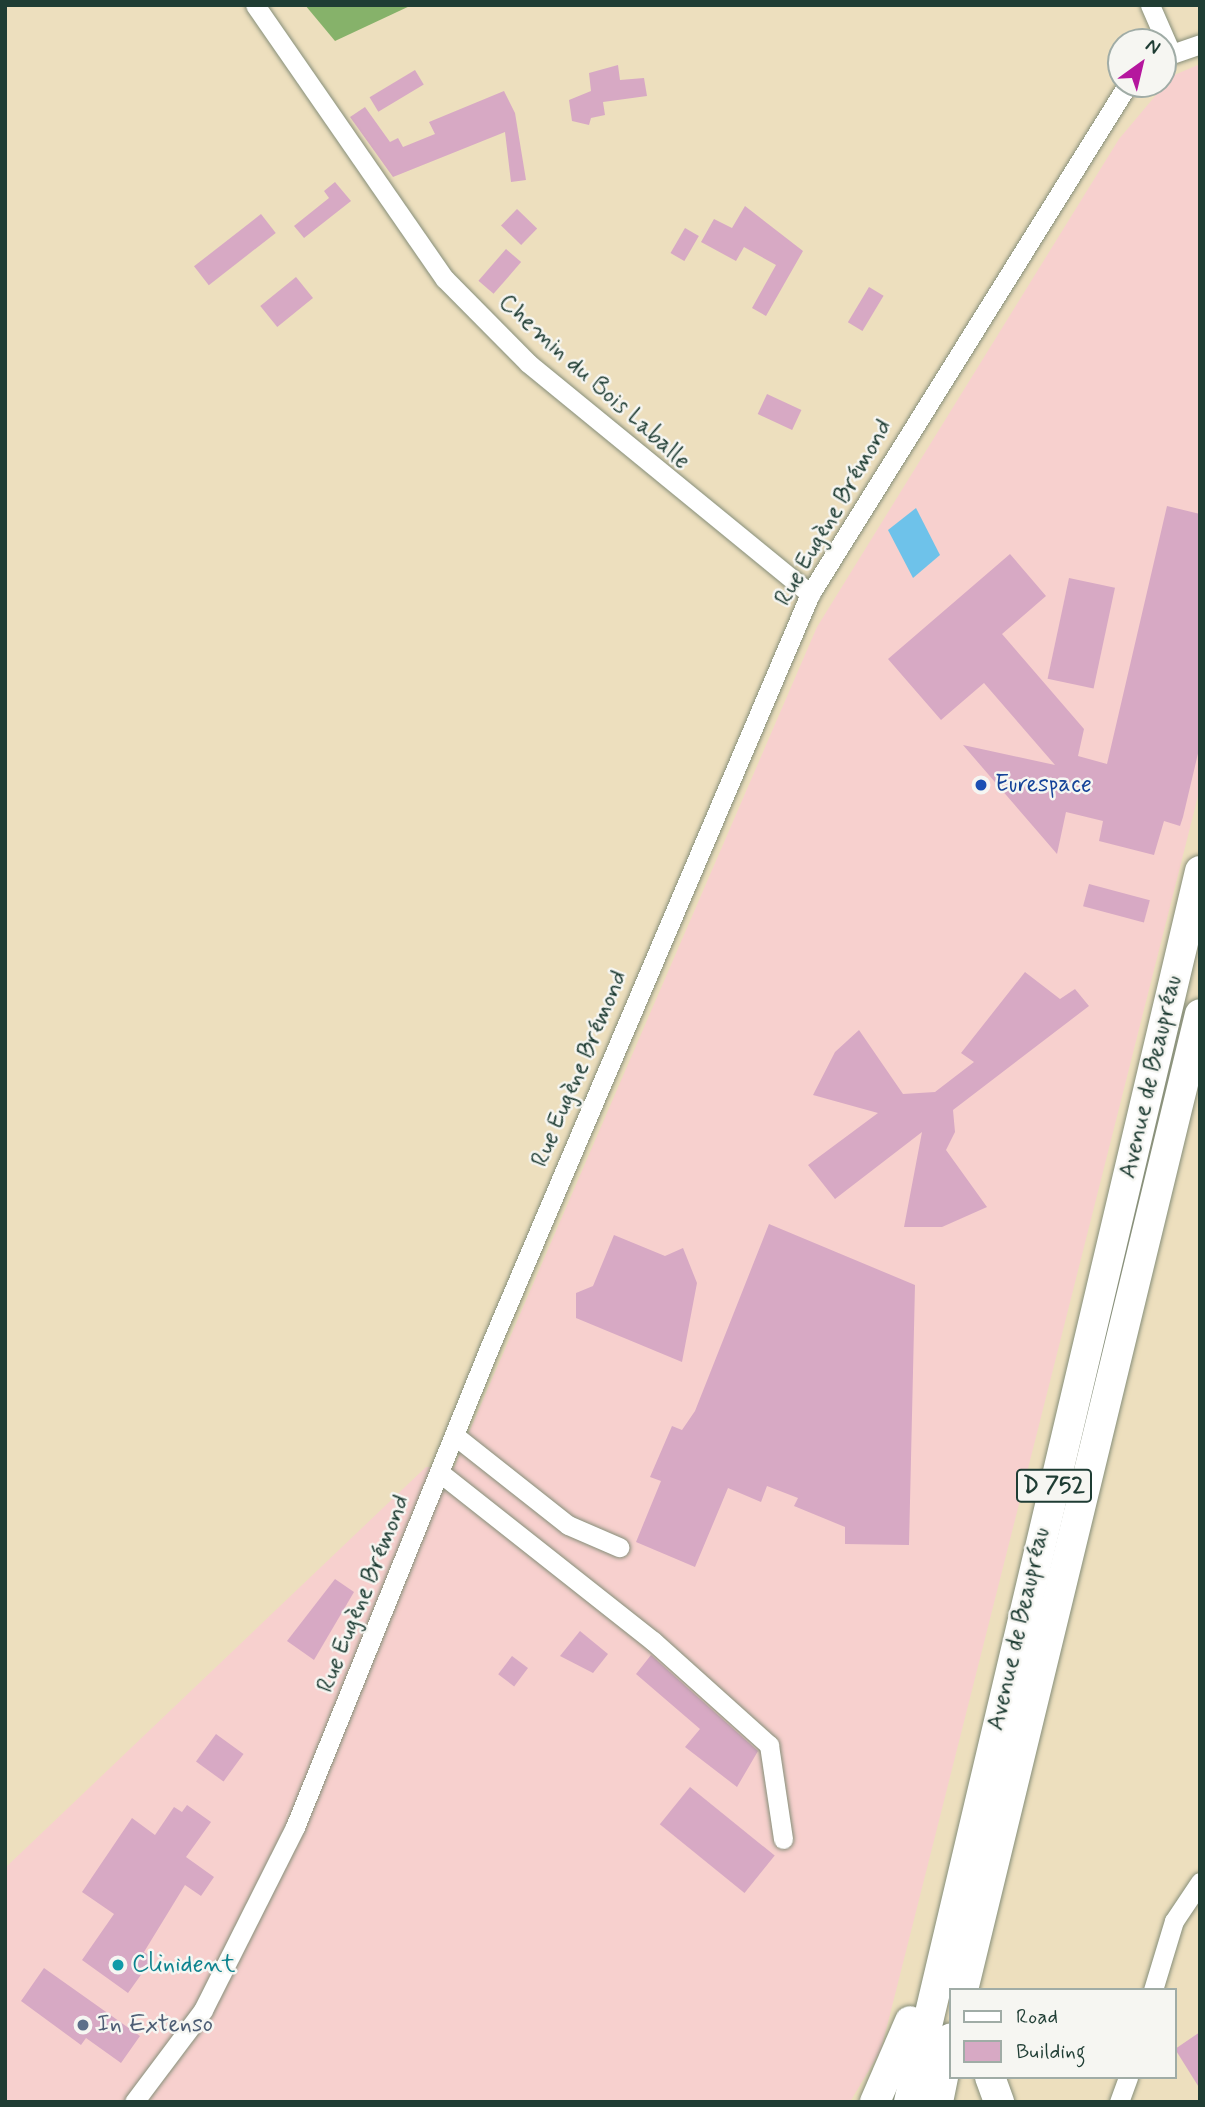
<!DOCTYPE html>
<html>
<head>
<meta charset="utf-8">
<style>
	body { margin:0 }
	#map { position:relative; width:1205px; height:2107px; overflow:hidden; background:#eddfbe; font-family:Mynerve,sans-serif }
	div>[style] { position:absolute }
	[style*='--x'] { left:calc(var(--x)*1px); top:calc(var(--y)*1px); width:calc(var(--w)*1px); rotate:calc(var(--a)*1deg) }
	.built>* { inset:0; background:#f7d0ce }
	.forest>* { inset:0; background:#86b26a }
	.water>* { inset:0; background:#6ec2ea }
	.building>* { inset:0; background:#d7a9c4; transform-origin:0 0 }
	.roads { filter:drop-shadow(0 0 2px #868e79) drop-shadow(0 0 2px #868e79) }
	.minor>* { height:19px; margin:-9.5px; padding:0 9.5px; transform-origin:9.5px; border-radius:9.5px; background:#fff }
	.highway>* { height:30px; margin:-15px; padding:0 15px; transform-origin:15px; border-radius:15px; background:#fff }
	.dots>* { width:19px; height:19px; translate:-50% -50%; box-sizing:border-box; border:4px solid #f6f6f2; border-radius:50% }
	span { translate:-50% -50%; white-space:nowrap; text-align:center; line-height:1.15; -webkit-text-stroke:5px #f6f6f2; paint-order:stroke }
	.shield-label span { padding:2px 5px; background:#f6f6f2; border:2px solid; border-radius:5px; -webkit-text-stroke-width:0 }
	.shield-label { font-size:23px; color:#1f3d34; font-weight:700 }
	.street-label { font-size:24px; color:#1f3d34 }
	.transit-label { font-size:24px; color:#164399 }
	.left { translate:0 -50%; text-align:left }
	.culture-label { font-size:24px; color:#0d838f }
	.service-label { font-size:24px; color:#4e5e75 }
	.frame { position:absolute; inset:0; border:7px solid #1f3d34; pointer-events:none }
	.legend { position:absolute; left:949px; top:1988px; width:228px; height:91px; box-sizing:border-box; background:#f6f6f2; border:2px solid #a0aca6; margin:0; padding:9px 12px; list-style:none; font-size:21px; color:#1f3d34 }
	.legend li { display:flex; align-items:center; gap:14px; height:35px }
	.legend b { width:35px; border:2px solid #a0aca6 }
	.north { position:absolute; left:1107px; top:28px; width:70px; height:70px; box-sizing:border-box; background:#f6f6f2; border:2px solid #a0aca6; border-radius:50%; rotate:34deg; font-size:19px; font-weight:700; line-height:28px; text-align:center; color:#1f3d34 }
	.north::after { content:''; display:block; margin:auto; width:24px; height:32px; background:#b5179e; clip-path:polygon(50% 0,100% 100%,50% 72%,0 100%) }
</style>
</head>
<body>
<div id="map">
	<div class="built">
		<i style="clip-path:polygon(1200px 64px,1200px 788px,881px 2050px,850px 2102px,5px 2102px,5px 1868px,426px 1467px,454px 1467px,817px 627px,1119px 139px,1172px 76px)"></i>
	</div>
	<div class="forest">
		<i style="clip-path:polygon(305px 5px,412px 5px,335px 41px)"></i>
	</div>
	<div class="water">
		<i style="clip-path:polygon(916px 508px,940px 555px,913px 578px,888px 530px)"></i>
	</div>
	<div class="building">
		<i style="clip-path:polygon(618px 65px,620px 80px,644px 78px,647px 96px,603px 102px,605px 115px,591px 118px,589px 125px,572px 121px,569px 100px,591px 91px,589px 73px)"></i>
		<i style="left:415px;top:70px;width:17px;height:53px;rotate:59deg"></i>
		<i style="clip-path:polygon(504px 91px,515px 113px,526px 180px,511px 182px,505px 132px,393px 177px,350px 117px,365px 107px,390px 142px,398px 138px,403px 147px,435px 134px,429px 122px)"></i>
		<i style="clip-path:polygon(335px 182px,351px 201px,304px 238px,294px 226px,329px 198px,324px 191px)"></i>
		<i style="clip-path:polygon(745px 206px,803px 251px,766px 316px,752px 308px,776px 265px,744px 247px,736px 261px,701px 242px,714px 219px,732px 228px)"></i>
		<i style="left:517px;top:209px;width:28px;height:23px;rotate:44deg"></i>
		<i style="left:261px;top:214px;width:24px;height:85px;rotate:52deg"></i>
		<i style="left:685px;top:228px;width:16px;height:29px;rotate:30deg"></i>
		<i style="left:506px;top:249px;width:20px;height:42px;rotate:41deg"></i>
		<i style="left:296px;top:277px;width:27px;height:46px;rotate:51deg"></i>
		<i style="left:869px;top:287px;width:17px;height:41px;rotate:31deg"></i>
		<i style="left:767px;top:394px;width:38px;height:22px;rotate:25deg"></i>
		<i style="clip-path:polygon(1167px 506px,1200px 514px,1200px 745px,1183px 817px,1180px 826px,1164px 821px,1154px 855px,1099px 841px,1103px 821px,1066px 812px,1057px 854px,963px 745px,1055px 765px,984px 683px,941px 720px,888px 659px,1010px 554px,1046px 596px,1002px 634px,1084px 729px,1078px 756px,1107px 764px)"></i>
		<i style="left:1069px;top:578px;width:47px;height:103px;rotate:12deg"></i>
		<i style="left:1089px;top:884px;width:63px;height:23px;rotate:15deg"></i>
		<i style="clip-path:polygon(1025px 972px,1060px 999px,1075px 989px,1089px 1006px,953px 1110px,955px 1132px,946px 1150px,987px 1207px,942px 1227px,904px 1227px,922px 1132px,835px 1199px,808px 1165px,878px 1113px,813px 1095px,835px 1052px,859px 1030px,903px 1094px,935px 1092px,974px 1062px,961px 1053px)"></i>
		<i style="clip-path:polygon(769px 1224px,915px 1285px,909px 1545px,845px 1544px,845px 1527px,794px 1506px,798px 1498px,767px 1486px,761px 1502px,728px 1488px,695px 1567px,636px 1542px,661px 1481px,650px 1477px,672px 1426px,682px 1430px,695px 1411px)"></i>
		<i style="clip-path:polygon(614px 1235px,665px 1256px,683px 1248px,697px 1283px,682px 1362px,576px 1318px,576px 1293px,593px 1286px)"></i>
		<i style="clip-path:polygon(335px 1579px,354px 1592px,314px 1660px,287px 1641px)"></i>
		<i style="clip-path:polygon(580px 1631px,608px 1654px,593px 1673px,560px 1656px)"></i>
		<i style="clip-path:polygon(651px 1655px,758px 1751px,737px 1787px,685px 1747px,700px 1729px,636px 1674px)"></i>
		<i style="left:512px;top:1656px;width:20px;height:23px;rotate:37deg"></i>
		<i style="left:216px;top:1734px;width:34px;height:34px;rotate:36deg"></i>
		<i style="left:690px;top:1787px;width:109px;height:48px;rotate:39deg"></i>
		<i style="clip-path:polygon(187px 1805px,211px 1822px,186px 1857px,214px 1877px,201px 1896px,185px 1885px,144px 1952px,153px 1958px,128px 1993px,82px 1960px,114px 1914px,82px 1892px,132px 1818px,155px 1835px,174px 1807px,182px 1812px)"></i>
		<i style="clip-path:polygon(44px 1968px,140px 2036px,121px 2063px,86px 2038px,81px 2045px,21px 2001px)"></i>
		<i style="clip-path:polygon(1200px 2032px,1200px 2089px,1175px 2049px)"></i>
	</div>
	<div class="roads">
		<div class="minor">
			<i style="--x:255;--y:5;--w:333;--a:55.3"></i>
			<i style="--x:445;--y:279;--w:118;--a:45.3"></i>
			<i style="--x:528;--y:363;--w:365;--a:39.3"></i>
			<i style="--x:1150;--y:5;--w:52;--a:66.4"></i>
			<i style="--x:1163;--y:57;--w:39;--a:-19"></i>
			<i style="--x:454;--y:1435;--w:145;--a:38.3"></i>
			<i style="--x:568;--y:1525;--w:56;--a:23.3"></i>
			<i style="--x:439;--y:1472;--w:273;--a:38.3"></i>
			<i style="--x:653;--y:1641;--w:156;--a:41.9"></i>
			<i style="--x:769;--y:1745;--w:95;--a:81.5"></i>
			<i style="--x:1153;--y:1990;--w:72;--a:-73.1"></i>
			<i style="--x:1174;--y:1921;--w:47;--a:-56.3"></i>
			<i style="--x:134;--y:2102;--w:115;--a:-53.1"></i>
			<i style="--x:203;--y:2010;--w:205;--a:-63.3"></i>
			<i style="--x:295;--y:1827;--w:519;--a:-67.93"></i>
			<i style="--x:490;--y:1346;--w:817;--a:-66.95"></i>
			<i style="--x:810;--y:594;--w:601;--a:-58.06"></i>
			<i style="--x:1119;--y:2102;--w:27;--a:-70"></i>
		</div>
		<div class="highway">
			<i style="--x:963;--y:1990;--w:1004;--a:-76.35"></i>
			<i style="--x:990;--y:2077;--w:27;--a:70"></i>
			<i style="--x:875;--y:2102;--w:88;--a:-66.6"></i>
			<i style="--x:909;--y:2102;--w:1265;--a:-76.7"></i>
			<i style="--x:938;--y:2102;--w:65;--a:-78.5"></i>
		</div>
	</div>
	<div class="dots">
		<i style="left:981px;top:785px;background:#1a4fb4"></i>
		<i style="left:118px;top:1965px;background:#0f9aa8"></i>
		<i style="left:83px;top:2025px;background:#5c6f8a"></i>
	</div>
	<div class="shield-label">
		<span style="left:1054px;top:1486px">D 752</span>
	</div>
	<div class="street-label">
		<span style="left:594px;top:382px;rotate:42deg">Chemin du Bois Laballe</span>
		<span style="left:834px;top:513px;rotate:-60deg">Rue Eugène Brémond</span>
		<span style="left:580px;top:1069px;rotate:-67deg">Rue Eugène Brémond</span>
		<span style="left:1151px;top:1077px;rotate:-77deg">Avenue de Beaupréau</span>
		<span style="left:364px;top:1594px;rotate:-68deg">Rue Eugène Brémond</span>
		<span style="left:1019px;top:1629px;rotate:-77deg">Avenue de Beaupréau</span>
	</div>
	<div class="transit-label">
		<span class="left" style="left:995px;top:785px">Eurespace</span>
	</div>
	<div class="culture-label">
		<span class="left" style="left:132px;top:1965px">Clinident</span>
	</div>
	<div class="service-label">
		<span class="left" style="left:97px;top:2025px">In Extenso</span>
	</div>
	<div class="frame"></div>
	<ul class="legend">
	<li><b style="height:9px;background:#fff"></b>Road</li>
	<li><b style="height:19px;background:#d7a9c4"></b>Building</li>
	</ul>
	<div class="north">N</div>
</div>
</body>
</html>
